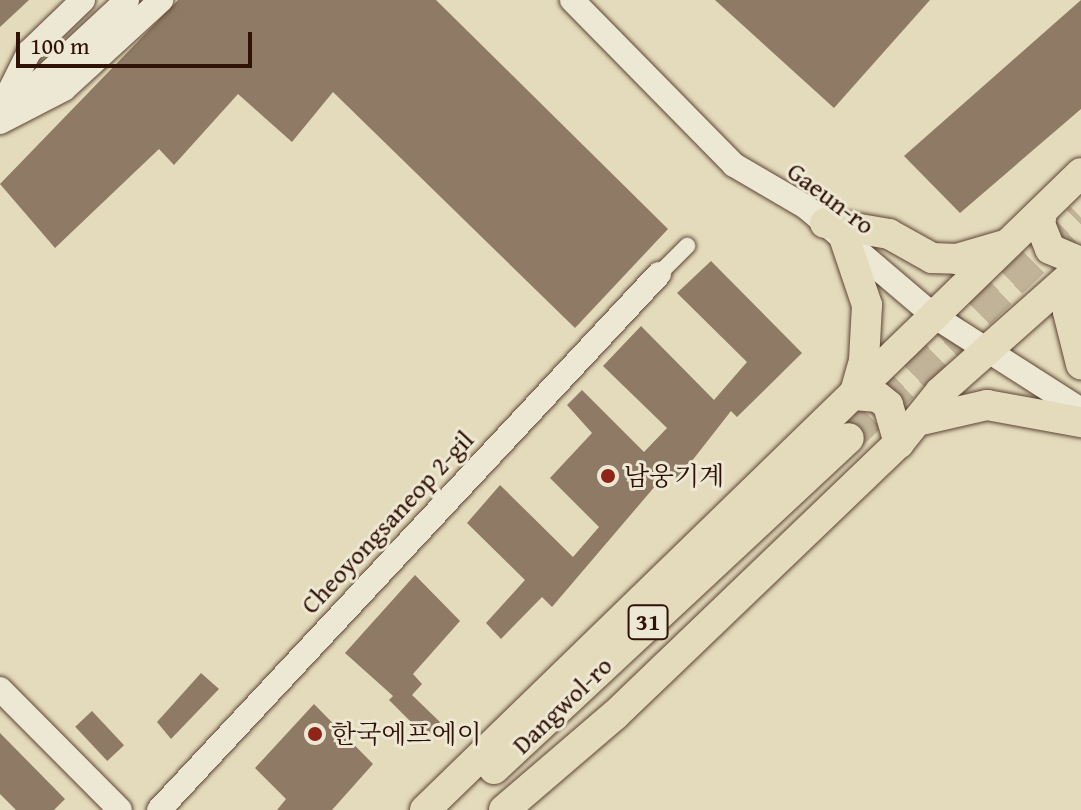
<!DOCTYPE html>
<html>
<head>
<meta charset="utf-8">
<style>
	body { margin:0 }
	#map { position:relative; width:1081px; height:810px; overflow:hidden; background:#e4dbbc; font-family:"Gentium Book Plus","Noto Serif KR",serif }
	div>[style] { position:absolute }
	[style*='--x'] { left:calc(var(--x)*1px); top:calc(var(--y)*1px); width:calc(var(--w)*1px); rotate:calc(var(--a)*1deg) }
	.building>* { inset:0; background:#8e7a65; transform-origin:0 0 }
	.highway-tunnel>* { height:30px; margin-top:-15px; transform-origin:0; background:repeating-linear-gradient(90deg,#c0b398 0 30px,transparent 0 45px) }
	.roads { filter:drop-shadow(0 0 2px #5d4434) drop-shadow(0 0 2px #5d4434) }
	.street>* { height:16px; margin:-8px; padding:0 8px; transform-origin:8px; border-radius:8px; background:#ede8d3 }
	.secondary>* { height:24px; margin:-12px; padding:0 12px; transform-origin:12px; border-radius:12px; background:#ede8d3 }
	.highway>* { height:30px; margin:-15px; padding:0 15px; transform-origin:15px; border-radius:15px; background:#e4dbbc }
	.dots>* { width:22px; height:22px; translate:-50% -50%; box-sizing:border-box; border:4px solid #ede8d3; border-radius:50% }
	span { translate:-50% -50%; white-space:nowrap; text-align:center; line-height:1.15; -webkit-text-stroke:6px #ede8d3; paint-order:stroke }
	.shield-label span { padding:2px 6px; background:#ede8d3; border:2px solid; border-radius:6px; -webkit-text-stroke-width:0 }
	.shield-label { font-size:24px; color:#301106; font-weight:700 }
	.street-label { font-size:26px; color:#301106 }
	.poi-label { font-size:26px; color:#301106 }
	.left { translate:0 -50%; text-align:left }
	.scale { position:absolute; left:16px; top:32px; width:236px; height:36px; box-sizing:border-box; border:4px solid #301106; border-top:0; padding-left:10px; font-size:24px; line-height:28px; white-space:nowrap; color:#301106; -webkit-text-stroke:6px #ede8d3; paint-order:stroke }
</style>
</head>
<body>
<div id="map">
	<div class="building">
		<i style="clip-path:polygon(0 0,29px 0,0 27px)"></i>
		<i style="clip-path:polygon(178px 0,436px 0,668px 229px,575px 328px,333px 92px,292px 142px,238px 94px,174px 165px,159px 149px,55px 248px,0 184px)"></i>
		<i style="clip-path:polygon(715px 0,930px 0,834px 108px)"></i>
		<i style="clip-path:polygon(1081px 0,1081px 109px,960px 213px,904px 156px)"></i>
		<i style="clip-path:polygon(711px 261px,802px 353px,737px 417px,731px 411px,677px 480px,668px 471px,552px 607px,542px 597px,501px 639px,486px 623px,525px 580px,467px 523px,500px 485px,573px 557px,599px 527px,550px 478px,592px 433px,567px 405px,582px 390px,644px 452px,667px 428px,603px 366px,641px 326px,714px 400px,747px 362px,677px 293px)"></i>
		<i style="clip-path:polygon(415px 575px,460px 621px,413px 674px,422px 684px,412px 695px,440px 722px,427px 738px,389px 700px,393px 696px,345px 653px)"></i>
		<i style="clip-path:polygon(201px 673px,219px 689px,171px 739px,157px 722px)"></i>
		<i style="clip-path:polygon(314px 704px,373px 764px,332px 810px,277px 810px,286px 799px,255px 768px)"></i>
		<i style="left:92px;top:711px;width:47px;height:23px;rotate:47deg"></i>
		<i style="clip-path:polygon(0 733px,65px 799px,54px 810px,16px 810px,0 794px)"></i>
	</div>
	<div class="highway-tunnel">
		<i style="--x:849;--y:438;--w:320;--a:-43.6"></i>
	</div>
	<div class="roads">
		<div class="street">
			<i style="--x:659;--y:274;--w:40;--a:-45"></i>
		</div>
		<div class="secondary">
			<i style="--x:572;--y:0;--w:231;--a:45.5"></i>
			<i style="--x:734;--y:165;--w:83;--a:30.3"></i>
			<i style="--x:806;--y:207;--w:168;--a:40.4"></i>
			<i style="--x:934;--y:316;--w:174;--a:32.6"></i>
			<i style="--x:12;--y:107;--w:157;--a:-42.9"></i>
			<i style="--x:0;--y:110;--w:65;--a:-63.4"></i>
			<i style="--x:29;--y:52;--w:75;--a:-43.9"></i>
			<i style="--x:0;--y:122;--w:72;--a:-27.3"></i>
			<i style="--x:64;--y:89;--w:132;--a:-42.5"></i>
			<i style="--x:0;--y:689;--w:170;--a:45.2"></i>
			<i style="--x:159;--y:810;--w:733;--a:-46.99"></i>
		</div>
		<div class="highway">
			<i style="--x:1042;--y:212;--w:12;--a:99"></i>
			<i style="--x:1040;--y:224;--w:27;--a:68"></i>
			<i style="--x:1050;--y:249;--w:34;--a:23"></i>
			<i style="--x:825;--y:223;--w:65;--a:9.8"></i>
			<i style="--x:889;--y:234;--w:49;--a:29.2"></i>
			<i style="--x:932;--y:258;--w:25;--a:2"></i>
			<i style="--x:957;--y:259;--w:50;--a:-16.3"></i>
			<i style="--x:845;--y:240;--w:69;--a:71.3"></i>
			<i style="--x:867;--y:305;--w:56;--a:93.1"></i>
			<i style="--x:864;--y:361;--w:35;--a:106"></i>
			<i style="--x:854;--y:395;--w:24;--a:5"></i>
			<i style="--x:878;--y:397;--w:13;--a:39"></i>
			<i style="--x:888;--y:405;--w:40;--a:74"></i>
			<i style="--x:1081;--y:278;--w:36;--a:111"></i>
			<i style="--x:1068;--y:312;--w:54;--a:76"></i>
			<i style="--x:922;--y:420;--w:67;--a:-13"></i>
			<i style="--x:987;--y:405;--w:96;--a:10.3"></i>
			<i style="--x:494;--y:769;--w:485;--a:-43"></i>
			<i style="--x:425;--y:810;--w:914;--a:-44.16"></i>
			<i style="--x:504;--y:810;--w:146;--a:-40.6"></i>
			<i style="--x:615;--y:715;--w:393;--a:-43.8"></i>
			<i style="--x:899;--y:443;--w:65;--a:-51.2"></i>
			<i style="--x:940;--y:392;--w:188;--a:-41.6"></i>
		</div>
	</div>
	<div class="dots">
		<i style="left:608px;top:476px;background:#8f2418"></i>
		<i style="left:315px;top:734px;background:#8f2418"></i>
	</div>
	<div class="shield-label">
		<span style="left:648px;top:622px">31</span>
	</div>
	<div class="street-label">
		<span style="left:831px;top:198px;rotate:37deg">Gaeun-ro</span>
		<span style="left:387px;top:522px;rotate:-47deg">Cheoyongsaneop 2-gil</span>
		<span style="left:562px;top:705px;rotate:-44deg">Dangwol-ro</span>
	</div>
	<div class="poi-label">
		<span class="left" style="left:624px;top:476px">남웅기계</span>
		<span class="left" style="left:331px;top:734px">한국에프에이</span>
	</div>
	<div class="scale">100 m</div>
</div>
</body>
</html>
